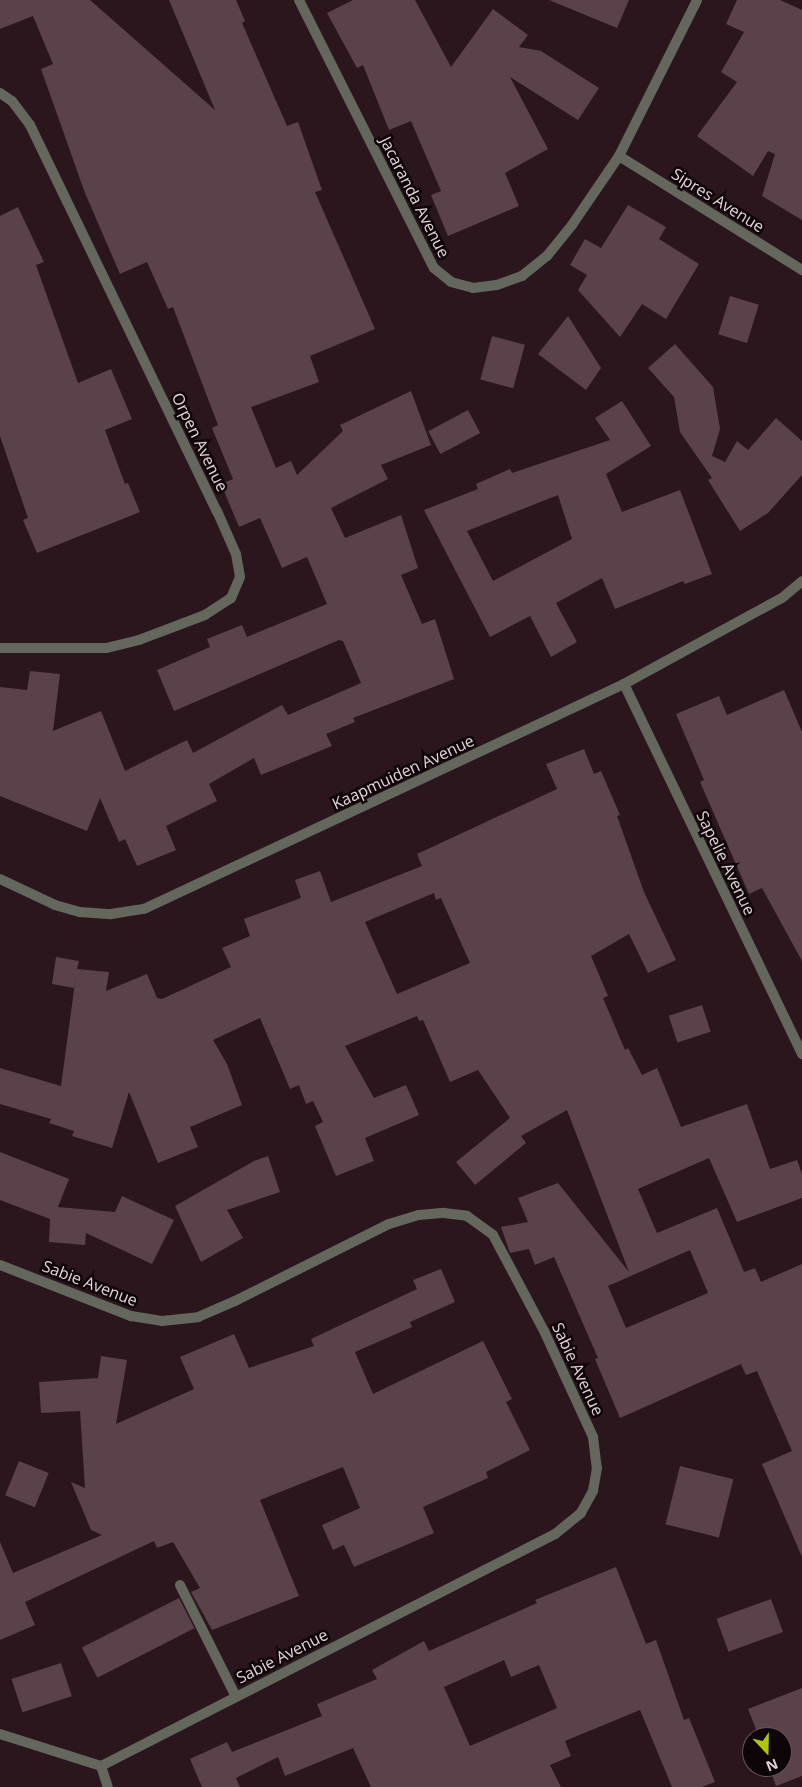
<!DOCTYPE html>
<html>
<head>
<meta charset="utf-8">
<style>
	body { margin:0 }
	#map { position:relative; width:802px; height:1787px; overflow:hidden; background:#2c161e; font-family:"Open Sans",sans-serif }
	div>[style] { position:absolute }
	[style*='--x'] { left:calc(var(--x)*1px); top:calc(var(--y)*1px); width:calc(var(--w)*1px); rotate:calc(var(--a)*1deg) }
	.building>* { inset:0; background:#5a414a; transform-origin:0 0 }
	.minor>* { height:10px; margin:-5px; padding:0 5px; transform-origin:5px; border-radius:5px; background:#64675c }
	span { translate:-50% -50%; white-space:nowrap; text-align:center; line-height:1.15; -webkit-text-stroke:5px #0e0508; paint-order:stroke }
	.street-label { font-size:16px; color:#e4d4d9 }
	.north { position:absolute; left:742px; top:1727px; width:50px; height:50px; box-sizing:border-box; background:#0e0508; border:1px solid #64585c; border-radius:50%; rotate:159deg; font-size:14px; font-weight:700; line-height:20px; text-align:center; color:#e4d4d9 }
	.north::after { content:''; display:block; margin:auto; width:18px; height:22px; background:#afc507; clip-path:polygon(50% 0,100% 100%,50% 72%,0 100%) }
</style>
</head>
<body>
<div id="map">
	<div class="building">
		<i style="clip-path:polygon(0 0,90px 0,215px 110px,169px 0,236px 0,245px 21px,242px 23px,287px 126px,298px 122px,322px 190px,315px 192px,375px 329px,310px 356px,319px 382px,251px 407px,276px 468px,291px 461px,297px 475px,343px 431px,340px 425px,411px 391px,431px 445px,381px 465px,388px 479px,331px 508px,345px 538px,401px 515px,418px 568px,401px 575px,422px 624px,435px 619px,454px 679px,353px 718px,355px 722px,326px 734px,332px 746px,261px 775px,254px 758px,209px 784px,217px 801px,166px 826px,176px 850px,137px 866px,125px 839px,119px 842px,100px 798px,87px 831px,0 796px,0 687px,27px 690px,30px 671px,60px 674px,53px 731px,101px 711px,125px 771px,187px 740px,193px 753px,282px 705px,288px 715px,361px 683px,343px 641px,339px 640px,174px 711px,157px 670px,210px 647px,207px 639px,242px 625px,247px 637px,327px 604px,307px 557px,282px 568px,260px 518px,239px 527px,221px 484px,233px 479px,212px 428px,218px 425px,173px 307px,168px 309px,147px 262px,120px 274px,85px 193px,41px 69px,53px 64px,33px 16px,0 29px)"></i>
		<i style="clip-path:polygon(353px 0,415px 0,451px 67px,493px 9px,528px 35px,519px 47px,541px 51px,599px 88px,578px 120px,510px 77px,548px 149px,505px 173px,519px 206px,448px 236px,431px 195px,441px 191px,411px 121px,389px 130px,363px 65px,357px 68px,327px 13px)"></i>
		<i style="clip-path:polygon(549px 0,629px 0,617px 28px)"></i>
		<i style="clip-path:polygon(737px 0,780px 0,802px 10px,802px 220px,762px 196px,775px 154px,768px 151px,753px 176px,697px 136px,737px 82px,721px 72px,744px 32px,726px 24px)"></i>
		<i style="clip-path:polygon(628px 205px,666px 227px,659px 239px,699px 264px,666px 319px,642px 304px,620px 337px,578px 290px,587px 275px,570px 265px,585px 239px,601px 248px)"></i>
		<i style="clip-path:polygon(18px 207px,44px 262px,36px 265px,78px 383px,111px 369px,132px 419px,105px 430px,125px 484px,128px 483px,140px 512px,37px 553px,23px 520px,28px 518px,0 436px,0 216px)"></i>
		<i style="left:730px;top:296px;width:30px;height:40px;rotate:17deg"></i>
		<i style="clip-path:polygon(568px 316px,601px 368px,586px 390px,538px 354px)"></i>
		<i style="left:492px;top:336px;width:34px;height:45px;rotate:15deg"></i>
		<i style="clip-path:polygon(675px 344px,713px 387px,720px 429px,712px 456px,725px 462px,737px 441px,748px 450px,776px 418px,802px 441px,802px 475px,768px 513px,740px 531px,708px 480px,712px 478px,680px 432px,674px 397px,648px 368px)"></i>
		<i style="clip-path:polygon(evenodd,622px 401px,651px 446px,606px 474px,622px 512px,680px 490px,712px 574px,685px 584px,683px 581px,615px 609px,602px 578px,556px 603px,577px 642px,551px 657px,530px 616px,490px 637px,424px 510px,478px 489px,476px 484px,510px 469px,512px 473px,610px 440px,595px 418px,622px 401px,558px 495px,572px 539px,493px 581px,467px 531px,558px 495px)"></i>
		<i style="left:468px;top:410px;width:26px;height:45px;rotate:62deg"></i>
		<i style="clip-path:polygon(784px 690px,802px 732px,802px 961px,762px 888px,749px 894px,700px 782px,704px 780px,676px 714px,719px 696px,727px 715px)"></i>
		<i style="clip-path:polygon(evenodd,584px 749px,594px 774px,601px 771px,620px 815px,617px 816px,644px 892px,676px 960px,648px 973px,629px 934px,591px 956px,608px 996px,603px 998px,625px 1050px,628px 1048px,642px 1075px,657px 1068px,681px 1127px,747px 1104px,770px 1169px,797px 1160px,802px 1174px,802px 1198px,737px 1222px,709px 1158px,638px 1189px,657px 1233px,717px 1208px,744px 1272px,755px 1268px,761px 1282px,802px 1264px,802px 1557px,762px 1464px,792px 1451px,757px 1371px,746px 1375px,741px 1364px,620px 1418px,595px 1359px,598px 1358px,554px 1257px,535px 1265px,529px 1249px,510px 1253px,501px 1227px,528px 1222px,518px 1198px,558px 1183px,629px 1272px,567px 1110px,521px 1136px,526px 1143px,475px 1185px,456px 1162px,510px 1118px,478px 1070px,450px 1082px,423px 1020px,419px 1021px,417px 1016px,345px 1046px,374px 1098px,406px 1085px,419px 1115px,365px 1138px,374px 1161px,336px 1176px,315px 1126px,323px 1122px,313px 1101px,306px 1104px,299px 1085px,290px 1089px,260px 1018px,213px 1040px,227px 1064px,242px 1105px,190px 1127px,198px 1147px,158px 1163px,129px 1092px,112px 1148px,72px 1136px,74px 1131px,49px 1123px,51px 1119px,0 1104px,0 1068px,61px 1086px,76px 975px,74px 988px,52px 984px,56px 957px,79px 961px,77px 969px,109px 972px,106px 991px,147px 974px,157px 998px,162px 999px,231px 967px,222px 948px,250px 936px,244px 919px,301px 898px,295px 880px,320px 871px,331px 902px,422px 866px,417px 854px,557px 789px,546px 764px,584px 749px,434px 893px,436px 900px,441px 898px,470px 963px,397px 994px,365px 922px,434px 893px,584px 749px,690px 1250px,708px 1293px,626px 1328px,608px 1286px,690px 1250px)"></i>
		<i style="left:702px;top:1005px;width:28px;height:35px;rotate:72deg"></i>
		<i style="clip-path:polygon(0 1152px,69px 1179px,58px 1207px,115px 1212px,122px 1196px,174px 1220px,152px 1264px,86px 1233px,85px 1245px,49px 1242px,50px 1219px,0 1200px)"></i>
		<i style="clip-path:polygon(268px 1156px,280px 1192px,227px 1210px,243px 1238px,201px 1262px,175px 1206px,254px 1161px)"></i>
		<i style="clip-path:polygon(441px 1269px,455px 1302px,410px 1322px,412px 1327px,355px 1352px,373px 1394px,483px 1341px,512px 1399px,506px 1402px,530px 1450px,486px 1472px,488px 1478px,423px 1507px,434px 1533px,354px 1567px,344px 1545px,333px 1550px,322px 1525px,360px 1508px,343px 1467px,260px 1500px,299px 1596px,212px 1630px,191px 1592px,200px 1588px,173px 1542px,157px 1548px,154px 1541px,25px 1602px,35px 1625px,0 1640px,0 1542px,13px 1573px,102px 1535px,91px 1530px,71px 1482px,85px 1488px,80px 1411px,41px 1413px,39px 1382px,98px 1378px,101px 1356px,127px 1360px,116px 1424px,194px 1389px,180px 1357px,234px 1334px,249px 1368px,314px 1346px,311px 1339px,417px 1289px,413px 1280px)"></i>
		<i style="left:19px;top:1461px;width:32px;height:37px;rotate:22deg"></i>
		<i style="left:680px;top:1466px;width:55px;height:60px;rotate:14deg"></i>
		<i style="clip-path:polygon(evenodd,616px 1567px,646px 1644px,656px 1640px,684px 1720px,689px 1718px,715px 1782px,702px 1787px,672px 1787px,640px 1710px,565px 1741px,571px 1756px,550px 1765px,561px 1787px,371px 1787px,353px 1748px,285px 1776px,278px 1757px,236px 1778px,240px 1787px,202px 1787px,190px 1759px,227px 1742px,232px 1752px,322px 1716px,317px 1704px,377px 1679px,372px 1670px,424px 1641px,429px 1651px,537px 1603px,535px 1600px,616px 1567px,504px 1660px,511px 1677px,539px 1665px,557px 1708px,470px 1746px,444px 1687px,504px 1660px)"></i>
		<i style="left:179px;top:1598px;width:34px;height:109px;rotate:63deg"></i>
		<i style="left:771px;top:1599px;width:35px;height:58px;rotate:70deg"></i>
		<i style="left:61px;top:1663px;width:35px;height:52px;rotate:72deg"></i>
		<i style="clip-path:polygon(802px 1688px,802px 1776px,776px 1786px,769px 1767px,782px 1767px,782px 1737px,759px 1737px,748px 1709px)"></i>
	</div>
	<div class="minor">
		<i style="--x:299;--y:0;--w:300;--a:63.3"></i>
		<i style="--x:434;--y:268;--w:22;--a:39"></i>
		<i style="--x:451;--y:282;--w:23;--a:15"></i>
		<i style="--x:473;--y:288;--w:24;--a:-7"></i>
		<i style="--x:497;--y:285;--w:27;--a:-20"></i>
		<i style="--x:522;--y:276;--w:32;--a:-39"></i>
		<i style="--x:547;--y:256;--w:40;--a:-51"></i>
		<i style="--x:572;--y:225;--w:83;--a:-55.7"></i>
		<i style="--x:619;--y:156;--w:174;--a:-63.4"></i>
		<i style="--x:0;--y:93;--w:14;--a:34"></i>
		<i style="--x:12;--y:101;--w:30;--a:53"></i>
		<i style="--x:30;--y:125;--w:429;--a:64.2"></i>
		<i style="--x:217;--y:511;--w:47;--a:66.2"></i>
		<i style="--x:236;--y:554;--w:23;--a:80"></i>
		<i style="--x:240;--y:577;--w:23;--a:113"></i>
		<i style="--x:231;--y:598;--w:31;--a:147"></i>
		<i style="--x:205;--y:615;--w:71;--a:159.3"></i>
		<i style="--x:139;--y:640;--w:34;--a:166"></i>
		<i style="--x:106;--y:648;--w:106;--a:180"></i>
		<i style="--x:619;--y:156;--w:216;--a:31.9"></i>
		<i style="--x:624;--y:684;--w:411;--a:64.3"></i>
		<i style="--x:0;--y:879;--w:61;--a:25.3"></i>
		<i style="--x:55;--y:905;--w:26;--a:16"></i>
		<i style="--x:80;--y:912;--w:31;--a:4"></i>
		<i style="--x:111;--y:914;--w:33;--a:-9"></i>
		<i style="--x:144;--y:909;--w:530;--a:-25.11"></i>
		<i style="--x:624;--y:684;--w:180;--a:-28.6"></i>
		<i style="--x:782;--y:598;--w:26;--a:-40"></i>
		<i style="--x:0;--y:1265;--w:141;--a:21.3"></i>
		<i style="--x:131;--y:1316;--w:31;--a:9"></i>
		<i style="--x:162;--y:1321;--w:36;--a:-6"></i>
		<i style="--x:198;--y:1317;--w:40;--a:-23.4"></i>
		<i style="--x:235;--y:1301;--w:172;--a:-26.6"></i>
		<i style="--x:389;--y:1224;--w:31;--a:-17"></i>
		<i style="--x:419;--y:1215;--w:25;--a:-5"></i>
		<i style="--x:444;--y:1213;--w:23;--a:7"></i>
		<i style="--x:467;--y:1216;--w:32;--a:36"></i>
		<i style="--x:493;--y:1235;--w:111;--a:62"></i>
		<i style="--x:545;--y:1333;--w:115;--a:65.2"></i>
		<i style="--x:593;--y:1437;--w:31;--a:83"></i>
		<i style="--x:597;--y:1468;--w:23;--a:100"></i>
		<i style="--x:593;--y:1491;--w:25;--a:119"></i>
		<i style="--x:581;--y:1513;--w:33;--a:141"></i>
		<i style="--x:555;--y:1534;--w:510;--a:152.93"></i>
		<i style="--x:101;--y:1766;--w:106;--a:-162.4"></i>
		<i style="--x:180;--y:1585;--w:125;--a:63.4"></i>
		<i style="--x:101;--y:1766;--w:22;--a:72"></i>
	</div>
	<div class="street-label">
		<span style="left:415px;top:197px;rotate:63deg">Jacaranda Avenue</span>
		<span style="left:718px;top:200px;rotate:32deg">Sipres Avenue</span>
		<span style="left:200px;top:442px;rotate:64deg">Orpen Avenue</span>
		<span style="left:403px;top:772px;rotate:-25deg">Kaapmuiden Avenue</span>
		<span style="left:726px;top:863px;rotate:64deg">Sapelie Avenue</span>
		<span style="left:90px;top:1283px;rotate:21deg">Sabie Avenue</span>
		<span style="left:578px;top:1369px;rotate:65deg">Sabie Avenue</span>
		<span style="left:282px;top:1656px;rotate:-27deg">Sabie Avenue</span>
	</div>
	<div class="north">N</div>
</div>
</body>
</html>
